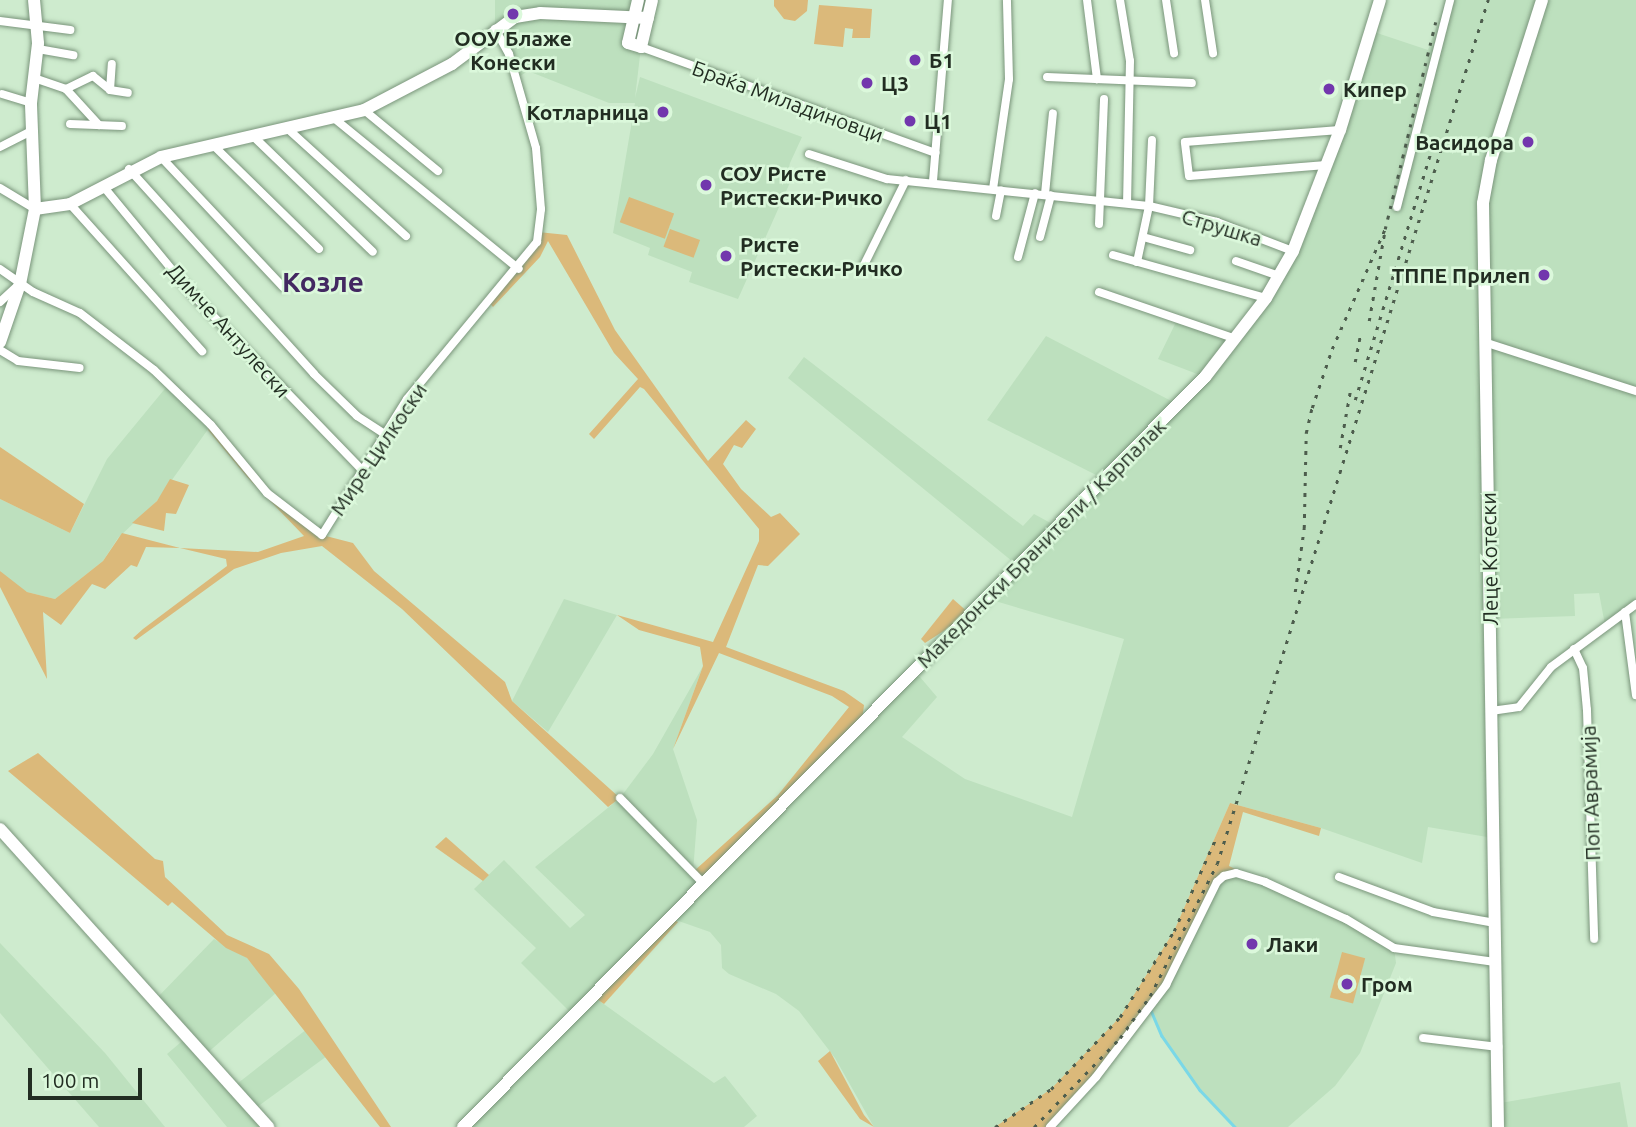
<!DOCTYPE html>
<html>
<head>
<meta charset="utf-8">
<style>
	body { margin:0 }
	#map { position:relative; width:1636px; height:1127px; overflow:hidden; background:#ceebce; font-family:Ubuntu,sans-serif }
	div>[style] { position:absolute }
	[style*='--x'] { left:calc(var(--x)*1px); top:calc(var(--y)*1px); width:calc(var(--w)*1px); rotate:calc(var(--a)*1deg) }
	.built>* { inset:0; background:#bde0be; transform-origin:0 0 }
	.green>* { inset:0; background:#dbb97a; transform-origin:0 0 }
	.stream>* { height:2.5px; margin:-1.25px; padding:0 1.25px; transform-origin:1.25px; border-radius:1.25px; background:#7ad8e7 }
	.roads { filter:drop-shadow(0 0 2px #7a957b) drop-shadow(0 0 2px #7a957b) }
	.street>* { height:8px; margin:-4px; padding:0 4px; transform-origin:4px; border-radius:4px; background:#fff }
	.secondary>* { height:12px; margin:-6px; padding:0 6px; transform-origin:6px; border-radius:6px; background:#fff }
	.rail>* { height:2.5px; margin-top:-1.25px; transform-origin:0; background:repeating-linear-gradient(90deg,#4d5d4d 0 3.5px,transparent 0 10.5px) }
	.dots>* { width:19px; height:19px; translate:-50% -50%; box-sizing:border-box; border:4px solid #dbf8db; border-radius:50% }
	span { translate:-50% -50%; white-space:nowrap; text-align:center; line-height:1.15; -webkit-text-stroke:5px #dbf8db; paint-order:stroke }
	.poi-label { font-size:21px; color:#222d22; font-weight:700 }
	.left { translate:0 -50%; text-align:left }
	.right { translate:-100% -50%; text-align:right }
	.street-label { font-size:21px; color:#222d22 }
	.district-label { font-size:28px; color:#432861; font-weight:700 }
	.scale { position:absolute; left:28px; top:1068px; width:114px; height:32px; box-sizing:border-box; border:4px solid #222d22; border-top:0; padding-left:9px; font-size:21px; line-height:24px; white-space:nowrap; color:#222d22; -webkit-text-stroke:5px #dbf8db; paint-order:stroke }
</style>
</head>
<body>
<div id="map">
	<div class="built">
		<i style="clip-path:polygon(495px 0,638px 0,628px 43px,641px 47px,635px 98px,640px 77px,802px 137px,790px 163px,787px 177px,792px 178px,738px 299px,689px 282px,692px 272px,648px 255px,650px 248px,613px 233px,635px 103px,609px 103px,528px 71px,517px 78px,495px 29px)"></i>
		<i style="clip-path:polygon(1446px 0,1636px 0,1636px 604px,1605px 625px,1599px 593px,1574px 594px,1575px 616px,1491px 619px,1493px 838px,1428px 827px,1422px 863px,1321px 828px,1230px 803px,1174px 931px,1120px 1017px,1051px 1089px,995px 1127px,874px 1127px,835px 1058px,799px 1011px,776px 994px,729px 974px,722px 968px,721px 945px,710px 932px,670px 918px,594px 997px,714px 1083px,725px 1076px,757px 1116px,744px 1127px,463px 1127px,574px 1016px,521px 963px,536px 948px,474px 889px,504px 860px,570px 928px,585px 915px,535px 867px,620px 798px,653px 754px,703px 666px,673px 749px,697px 820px,693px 872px,703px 883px,908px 676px,920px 677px,937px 697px,902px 737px,965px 779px,1072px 817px,1124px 639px,985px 598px,1018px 566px,788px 378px,804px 357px,1023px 526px,1034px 514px,1058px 527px,1104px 479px,987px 420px,1046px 336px,1179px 405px,1205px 377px,1158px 359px,1178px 318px,1236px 339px,1279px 276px,1371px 31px,1428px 50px)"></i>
		<i style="clip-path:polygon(168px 385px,211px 425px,157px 501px,118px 538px,103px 561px,55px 599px,27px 592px,6px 579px,0 571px,0 499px,70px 533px,107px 459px)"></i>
		<i style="clip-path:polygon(564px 599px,617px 615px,548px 732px,512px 701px)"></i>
		<i style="clip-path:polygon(1236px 873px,1265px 882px,1394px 948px,1396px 963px,1360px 1053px,1335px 1086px,1288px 1127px,1235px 1127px,1200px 1090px,1162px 1036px,1150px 1008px,1217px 882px)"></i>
		<i style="clip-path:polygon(214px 939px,247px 958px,276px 993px,205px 1055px,233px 1087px,307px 1029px,327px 1056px,253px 1110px,268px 1127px,227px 1127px,167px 1054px,187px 1037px,155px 1000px)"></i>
		<i style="clip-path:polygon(0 943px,105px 1053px,165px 1127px,99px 1127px,0 1013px)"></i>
		<i style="left:1620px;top:1082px;width:46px;height:121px;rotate:80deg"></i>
	</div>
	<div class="green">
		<i style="clip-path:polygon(808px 0,807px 11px,795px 21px,784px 19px,774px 6px,774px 0)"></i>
		<i style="clip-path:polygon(819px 5px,872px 9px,870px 38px,852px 38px,853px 29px,845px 28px,843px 47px,814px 44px)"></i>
		<i style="left:629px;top:197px;width:48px;height:27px;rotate:20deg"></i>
		<i style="left:670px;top:229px;width:32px;height:19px;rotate:20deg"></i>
		<i style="clip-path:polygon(538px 232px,567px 235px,615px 330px,708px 461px,746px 420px,756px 429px,742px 448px,734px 445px,723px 464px,741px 489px,771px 517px,780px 513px,800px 534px,768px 566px,758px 565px,726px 647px,844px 691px,864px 705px,862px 722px,703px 883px,693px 872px,778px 795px,849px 707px,832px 696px,719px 653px,673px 749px,703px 666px,700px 647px,639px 630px,617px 615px,713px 642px,759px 541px,759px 529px,644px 389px,640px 387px,594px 439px,589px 434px,638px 379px,614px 353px,548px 241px,540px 257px,493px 307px,487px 300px,519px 269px)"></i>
		<i style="clip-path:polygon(211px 425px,267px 493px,322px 535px,353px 543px,374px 571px,505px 682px,512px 701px,620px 798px,608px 807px,402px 609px,322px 546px,281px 553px,234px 569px,136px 640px,133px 638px,143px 629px,227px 566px,226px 559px,180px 548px,146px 547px,137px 567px,131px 565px,105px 589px,92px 584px,61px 625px,43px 612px,47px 679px,0 587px,0 571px,27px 592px,55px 599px,103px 561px,122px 533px,180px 548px,258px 552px,304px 536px,247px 477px,208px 430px)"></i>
		<i style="clip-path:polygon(0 447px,84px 504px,70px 533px,0 499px)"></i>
		<i style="clip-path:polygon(170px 479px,189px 485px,176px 514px,166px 513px,164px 531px,132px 523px,157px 501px)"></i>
		<i style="clip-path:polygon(953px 599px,970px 614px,925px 643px,921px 639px)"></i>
		<i style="clip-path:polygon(38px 753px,155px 859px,163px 861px,165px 877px,227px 935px,269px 954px,299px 989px,391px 1127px,380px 1127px,247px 958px,226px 948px,172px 902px,168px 906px,8px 771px)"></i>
		<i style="clip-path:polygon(1230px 803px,1321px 828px,1319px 836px,1243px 812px,1229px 866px,1250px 876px,1224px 876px,1166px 985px,1050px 1127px,995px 1127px,1051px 1089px,1120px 1017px,1174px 931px)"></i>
		<i style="clip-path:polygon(446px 837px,489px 875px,483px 881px,435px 847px)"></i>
		<i style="clip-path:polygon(670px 918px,678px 922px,604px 1004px,594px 997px)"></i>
		<i style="left:1342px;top:952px;width:24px;height:47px;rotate:15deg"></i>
		<i style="clip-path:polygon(830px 1051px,864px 1115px,874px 1127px,860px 1119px,818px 1061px)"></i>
	</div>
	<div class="stream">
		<i style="--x:1150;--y:1008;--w:30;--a:67"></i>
		<i style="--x:1162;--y:1036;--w:66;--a:54.9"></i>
		<i style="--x:1200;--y:1090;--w:51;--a:46.6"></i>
	</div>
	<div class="roads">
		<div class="street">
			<i style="--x:1087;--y:0;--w:80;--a:82.8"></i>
			<i style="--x:1120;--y:0;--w:62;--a:80.7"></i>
			<i style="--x:1130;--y:61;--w:141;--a:91.2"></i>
			<i style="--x:1166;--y:0;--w:54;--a:81.4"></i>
			<i style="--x:1205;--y:0;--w:54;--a:81.4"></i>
			<i style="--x:0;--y:21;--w:71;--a:7.3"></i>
			<i style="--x:641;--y:47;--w:313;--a:19.8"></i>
			<i style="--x:38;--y:49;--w:36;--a:10"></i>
			<i style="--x:1047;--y:77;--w:145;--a:2.4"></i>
			<i style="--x:34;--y:78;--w:34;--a:19"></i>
			<i style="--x:66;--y:89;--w:49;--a:47.5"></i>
			<i style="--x:66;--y:89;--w:30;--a:-26"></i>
			<i style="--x:93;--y:76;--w:22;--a:39"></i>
			<i style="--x:110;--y:90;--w:18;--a:9"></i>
			<i style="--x:110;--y:90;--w:26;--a:-86"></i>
			<i style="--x:2;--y:94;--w:30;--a:17"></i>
			<i style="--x:364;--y:110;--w:96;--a:39.5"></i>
			<i style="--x:335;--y:119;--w:237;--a:39.2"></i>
			<i style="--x:70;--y:124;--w:52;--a:2.2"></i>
			<i style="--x:289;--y:130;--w:158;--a:42.2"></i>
			<i style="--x:254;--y:137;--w:165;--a:44"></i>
			<i style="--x:214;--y:146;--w:147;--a:44.4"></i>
			<i style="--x:0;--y:147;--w:36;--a:-27"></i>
			<i style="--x:809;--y:154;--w:82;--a:17.8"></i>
			<i style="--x:887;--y:179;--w:263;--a:5.9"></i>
			<i style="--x:1149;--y:206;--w:70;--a:13.2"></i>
			<i style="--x:1217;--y:222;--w:81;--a:20.9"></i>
			<i style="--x:161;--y:157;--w:178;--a:46.8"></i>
			<i style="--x:1326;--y:165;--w:137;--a:175.4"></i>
			<i style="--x:1189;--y:176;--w:34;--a:-97"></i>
			<i style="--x:1185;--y:142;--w:155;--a:-4.4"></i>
			<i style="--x:129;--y:169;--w:276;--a:47.9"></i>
			<i style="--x:314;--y:374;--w:60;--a:44.3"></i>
			<i style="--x:357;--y:416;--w:35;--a:33"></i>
			<i style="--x:933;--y:181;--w:182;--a:-85.3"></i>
			<i style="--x:103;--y:186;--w:141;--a:50.5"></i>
			<i style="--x:193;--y:295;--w:242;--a:46"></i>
			<i style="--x:0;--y:188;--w:41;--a:31"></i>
			<i style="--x:993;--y:189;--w:111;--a:-81.7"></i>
			<i style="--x:1009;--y:79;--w:79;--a:-91.5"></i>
			<i style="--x:1045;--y:194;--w:81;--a:-84.4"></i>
			<i style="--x:70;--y:204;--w:198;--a:48.1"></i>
			<i style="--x:1397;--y:207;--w:214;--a:-75.6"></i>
			<i style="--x:996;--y:216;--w:26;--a:-79"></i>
			<i style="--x:1099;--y:224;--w:125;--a:-87.7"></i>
			<i style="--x:1040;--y:237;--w:43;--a:-75.3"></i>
			<i style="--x:1143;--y:237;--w:49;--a:15.5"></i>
			<i style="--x:1113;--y:255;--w:159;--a:15.7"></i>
			<i style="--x:1018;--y:257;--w:66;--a:-75.1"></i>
			<i style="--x:1236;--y:261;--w:46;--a:19.2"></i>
			<i style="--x:1137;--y:262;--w:57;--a:-77.9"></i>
			<i style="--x:1149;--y:206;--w:66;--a:-87.4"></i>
			<i style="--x:863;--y:267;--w:97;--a:-63.7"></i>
			<i style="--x:0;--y:269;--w:40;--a:34.9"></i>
			<i style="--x:33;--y:292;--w:51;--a:24.1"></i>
			<i style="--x:80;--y:313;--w:93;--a:37.6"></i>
			<i style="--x:154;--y:370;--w:79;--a:44"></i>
			<i style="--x:211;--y:425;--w:88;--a:50.5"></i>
			<i style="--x:267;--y:493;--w:69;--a:37.4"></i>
			<i style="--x:322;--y:535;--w:160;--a:-58"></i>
			<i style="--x:407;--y:399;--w:204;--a:-50.4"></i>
			<i style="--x:537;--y:242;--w:33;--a:-83"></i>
			<i style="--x:541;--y:209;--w:61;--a:-94.7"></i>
			<i style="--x:536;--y:148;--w:98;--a:-106"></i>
			<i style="--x:509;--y:54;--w:29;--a:-119"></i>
			<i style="--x:1099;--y:292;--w:145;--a:18.9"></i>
			<i style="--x:0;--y:302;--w:23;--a:-43"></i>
			<i style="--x:1487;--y:343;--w:157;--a:17.9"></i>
			<i style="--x:0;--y:350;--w:21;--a:31"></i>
			<i style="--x:18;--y:361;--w:62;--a:6.4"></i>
			<i style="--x:1625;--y:612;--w:84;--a:82.5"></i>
			<i style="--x:1574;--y:649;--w:21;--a:65"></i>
			<i style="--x:1583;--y:668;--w:42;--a:84.6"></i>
			<i style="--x:1587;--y:710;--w:229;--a:88.2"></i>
			<i style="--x:1491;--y:711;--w:28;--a:-8"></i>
			<i style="--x:1519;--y:707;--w:51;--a:-51.3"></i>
			<i style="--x:1551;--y:667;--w:106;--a:-36.5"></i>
			<i style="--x:620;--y:798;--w:119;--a:45.7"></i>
			<i style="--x:1339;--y:877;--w:100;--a:20.4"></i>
			<i style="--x:1433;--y:912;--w:63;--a:10.1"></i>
			<i style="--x:1423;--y:1038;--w:76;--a:6.8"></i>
			<i style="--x:1050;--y:1127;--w:68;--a:-47.4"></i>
			<i style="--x:1096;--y:1077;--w:116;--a:-52.7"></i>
			<i style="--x:1166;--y:985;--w:115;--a:-63.7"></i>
			<i style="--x:1217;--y:882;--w:9;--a:-41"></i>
			<i style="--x:1224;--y:876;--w:12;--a:-14"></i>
			<i style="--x:1236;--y:873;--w:30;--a:17"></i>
			<i style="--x:1265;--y:882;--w:89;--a:24.6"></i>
			<i style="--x:1346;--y:919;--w:56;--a:31.1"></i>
			<i style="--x:1394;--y:948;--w:102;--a:7.9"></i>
		</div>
		<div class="secondary">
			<i style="--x:638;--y:0;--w:44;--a:103.1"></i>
			<i style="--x:628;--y:43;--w:14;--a:17"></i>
			<i style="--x:641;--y:47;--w:48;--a:-76.8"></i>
			<i style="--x:35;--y:209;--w:35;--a:-8"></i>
			<i style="--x:70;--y:204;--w:102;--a:-27.3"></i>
			<i style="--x:161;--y:157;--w:208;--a:-13"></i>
			<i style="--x:364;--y:110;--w:99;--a:-27.6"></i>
			<i style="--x:452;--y:64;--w:79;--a:-36.7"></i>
			<i style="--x:515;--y:17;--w:25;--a:-9"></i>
			<i style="--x:540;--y:13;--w:108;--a:2.7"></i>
			<i style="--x:0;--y:342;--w:61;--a:-71"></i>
			<i style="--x:20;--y:284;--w:76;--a:-78.7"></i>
			<i style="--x:35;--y:209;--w:106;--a:-92.2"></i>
			<i style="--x:31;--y:103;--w:60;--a:-83.3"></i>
			<i style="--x:38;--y:43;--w:43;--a:-95.3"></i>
			<i style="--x:0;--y:829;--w:401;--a:48"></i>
			<i style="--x:463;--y:1127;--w:1055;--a:-45.31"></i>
			<i style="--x:1205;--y:377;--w:100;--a:-52.3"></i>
			<i style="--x:1266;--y:298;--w:54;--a:-60.1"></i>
			<i style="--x:1293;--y:251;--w:130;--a:-68.8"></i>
			<i style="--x:1340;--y:130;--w:136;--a:-72.9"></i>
			<i style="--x:1498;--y:1127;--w:924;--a:-90.93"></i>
			<i style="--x:1483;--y:203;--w:44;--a:-79.5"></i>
			<i style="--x:1491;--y:160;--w:168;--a:-72.3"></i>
		</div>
	</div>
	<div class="rail">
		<i style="--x:1369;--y:321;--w:93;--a:-80.1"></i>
		<i style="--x:1385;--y:229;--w:219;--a:-76.3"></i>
		<i style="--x:1355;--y:362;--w:26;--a:-79"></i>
		<i style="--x:1355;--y:400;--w:267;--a:-73"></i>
		<i style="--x:1340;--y:448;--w:63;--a:-79.9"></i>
		<i style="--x:1295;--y:592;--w:65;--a:-82"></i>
		<i style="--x:1304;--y:528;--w:95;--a:-88.8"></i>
		<i style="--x:1306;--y:433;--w:26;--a:-77"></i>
		<i style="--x:1312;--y:408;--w:62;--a:-71.3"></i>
		<i style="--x:1332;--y:349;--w:131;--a:-66.2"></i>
		<i style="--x:995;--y:1127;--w:68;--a:-34.2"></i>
		<i style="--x:1051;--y:1089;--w:100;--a:-46.2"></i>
		<i style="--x:1120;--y:1017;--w:102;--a:-57.9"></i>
		<i style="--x:1174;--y:931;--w:102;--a:-65.7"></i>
		<i style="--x:1034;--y:1127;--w:124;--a:-46"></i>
		<i style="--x:1120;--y:1038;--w:52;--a:-54.5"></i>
		<i style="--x:1150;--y:996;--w:148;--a:-63.1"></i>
		<i style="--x:1217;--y:864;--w:906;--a:-72.59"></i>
	</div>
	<div class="dots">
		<i style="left:513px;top:14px;background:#7237ad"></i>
		<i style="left:915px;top:60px;background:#7237ad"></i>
		<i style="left:867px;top:83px;background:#7237ad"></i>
		<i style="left:1329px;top:89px;background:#7237ad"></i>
		<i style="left:663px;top:112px;background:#7237ad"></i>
		<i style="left:910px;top:121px;background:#7237ad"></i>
		<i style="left:1528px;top:142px;background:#7237ad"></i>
		<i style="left:706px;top:185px;background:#7237ad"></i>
		<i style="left:726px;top:256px;background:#7237ad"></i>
		<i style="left:1544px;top:275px;background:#7237ad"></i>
		<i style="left:1252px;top:944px;background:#7237ad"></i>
		<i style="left:1347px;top:984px;background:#7237ad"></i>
	</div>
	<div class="poi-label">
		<span style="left:513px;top:50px">ООУ Блаже<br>Конески</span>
		<span class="left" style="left:929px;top:60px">Б1</span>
		<span class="left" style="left:881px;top:83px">Ц3</span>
		<span class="left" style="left:1343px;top:89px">Кипер</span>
		<span class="right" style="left:649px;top:112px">Котларница</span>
		<span class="left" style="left:924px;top:121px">Ц1</span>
		<span class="right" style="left:1514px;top:142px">Васидора</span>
		<span class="left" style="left:720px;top:185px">СОУ Ристе<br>Ристески-Ричко</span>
		<span class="left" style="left:740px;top:256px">Ристе<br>Ристески-Ричко</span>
		<span class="right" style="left:1530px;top:275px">ТППЕ Прилеп</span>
		<span class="left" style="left:1266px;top:944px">Лаки</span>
		<span class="left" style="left:1361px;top:984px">Гром</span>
	</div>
	<div class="street-label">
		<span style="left:788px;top:101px;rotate:20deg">Браќа Миладиновци</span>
		<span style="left:1222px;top:227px;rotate:17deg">Струшка</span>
		<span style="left:229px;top:330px;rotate:48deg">Димче Антулески</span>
		<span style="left:378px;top:449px;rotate:-56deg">Мире Цилкоски</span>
		<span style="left:1041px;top:543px;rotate:-45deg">Македонски Бранители / Карпалак</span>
		<span style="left:1489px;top:559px;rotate:-91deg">Леце Котески</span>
		<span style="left:1590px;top:793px;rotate:-92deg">Поп Аврамија</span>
	</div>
	<div class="district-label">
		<span style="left:323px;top:282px">Козле</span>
	</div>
	<div class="scale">100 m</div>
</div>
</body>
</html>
